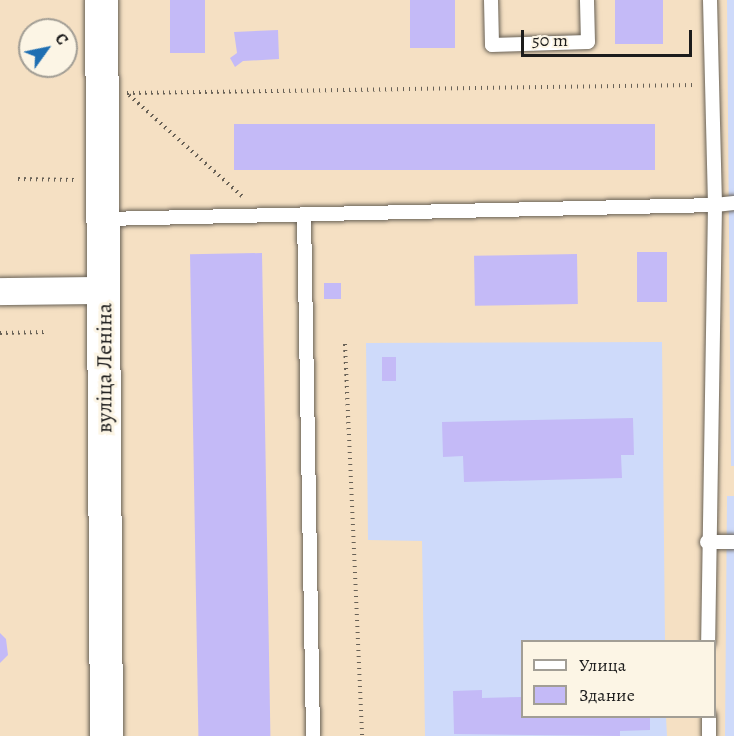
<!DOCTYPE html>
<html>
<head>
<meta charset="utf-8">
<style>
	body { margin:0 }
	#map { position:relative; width:734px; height:736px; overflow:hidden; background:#f5e0c3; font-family:Alegreya,serif }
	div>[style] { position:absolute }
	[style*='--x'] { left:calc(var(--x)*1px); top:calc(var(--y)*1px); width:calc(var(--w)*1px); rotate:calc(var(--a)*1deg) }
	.built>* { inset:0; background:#cedafa }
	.building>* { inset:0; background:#c4baf7; transform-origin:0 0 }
	.path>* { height:4px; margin-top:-2px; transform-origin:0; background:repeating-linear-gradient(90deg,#686156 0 1.5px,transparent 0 6px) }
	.roads { filter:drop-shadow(0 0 2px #686156) drop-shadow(0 0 2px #686156) }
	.service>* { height:14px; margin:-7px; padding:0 7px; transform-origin:7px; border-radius:7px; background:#fff }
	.minor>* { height:27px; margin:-13.5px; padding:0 13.5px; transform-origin:13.5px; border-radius:13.5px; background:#fff }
	.tertiary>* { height:33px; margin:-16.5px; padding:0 16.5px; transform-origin:16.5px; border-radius:16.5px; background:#fff }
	span { translate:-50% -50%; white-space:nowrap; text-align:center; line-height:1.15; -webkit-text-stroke:6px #fcf5e5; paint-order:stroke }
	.street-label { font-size:22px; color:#1c1c1c }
	.legend { position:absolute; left:521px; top:640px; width:195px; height:78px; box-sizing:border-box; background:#fcf5e5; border:2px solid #a29e95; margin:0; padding:8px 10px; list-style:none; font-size:18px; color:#1c1c1c }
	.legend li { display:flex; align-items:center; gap:12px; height:30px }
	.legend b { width:30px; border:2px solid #a29e95 }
	.north { position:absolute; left:18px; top:18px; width:60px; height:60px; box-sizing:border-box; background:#fcf5e5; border:2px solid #a29e95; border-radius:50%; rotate:57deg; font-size:16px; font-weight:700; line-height:24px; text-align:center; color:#1c1c1c }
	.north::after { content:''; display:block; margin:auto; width:21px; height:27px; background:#1f6fb2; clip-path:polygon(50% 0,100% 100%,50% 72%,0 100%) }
	.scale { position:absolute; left:521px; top:30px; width:171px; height:27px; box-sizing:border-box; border:3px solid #1c1c1c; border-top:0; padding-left:8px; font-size:18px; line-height:21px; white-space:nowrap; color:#1c1c1c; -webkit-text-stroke:4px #fcf5e5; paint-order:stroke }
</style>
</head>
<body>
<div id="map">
	<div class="built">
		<i style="clip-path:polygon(727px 0,734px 0,734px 466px,731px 466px)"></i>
		<i style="clip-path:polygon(662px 342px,665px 641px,522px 642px,522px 716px,666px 717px,667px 736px,425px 736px,422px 541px,368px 540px,366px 343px)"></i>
		<i style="clip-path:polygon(727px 496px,734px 496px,734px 736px,725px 736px)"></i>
	</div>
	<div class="building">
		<i style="left:170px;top:0;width:35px;height:53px"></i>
		<i style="left:410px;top:0;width:45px;height:48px"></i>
		<i style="left:615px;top:0;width:48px;height:44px"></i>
		<i style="clip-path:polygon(278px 30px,279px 59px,243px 61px,235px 67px,230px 58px,237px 53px,234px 32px)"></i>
		<i style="left:655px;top:124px;width:46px;height:421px;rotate:90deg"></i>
		<i style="left:667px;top:252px;width:50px;height:30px;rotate:90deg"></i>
		<i style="left:262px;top:253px;width:483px;height:72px;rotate:89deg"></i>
		<i style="left:577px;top:254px;width:50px;height:103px;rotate:89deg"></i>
		<i style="left:324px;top:283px;width:17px;height:16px"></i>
		<i style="left:382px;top:357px;width:14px;height:24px"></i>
		<i style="clip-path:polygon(633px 418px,634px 455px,621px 455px,622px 478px,464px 482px,463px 456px,443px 457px,442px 422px)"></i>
		<i style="clip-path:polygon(0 633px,6px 639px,8px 655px,0 663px)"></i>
		<i style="clip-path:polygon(482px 690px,482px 698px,522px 697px,522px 716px,650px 716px,650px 730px,620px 731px,620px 736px,454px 734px,453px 691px)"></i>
	</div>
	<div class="path">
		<i style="--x:127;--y:93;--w:568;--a:-0.81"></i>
		<i style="--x:129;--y:95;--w:154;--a:41.8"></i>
		<i style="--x:18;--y:179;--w:58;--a:1"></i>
		<i style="--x:0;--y:333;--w:46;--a:-1.2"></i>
		<i style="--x:345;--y:344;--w:392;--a:87.5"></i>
	</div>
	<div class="roads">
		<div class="service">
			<i style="--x:491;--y:0;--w:45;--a:88.7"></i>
			<i style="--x:492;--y:45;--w:96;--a:-1.8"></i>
			<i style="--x:588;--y:42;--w:42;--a:-91.4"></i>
			<i style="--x:710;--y:0;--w:205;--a:88.6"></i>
			<i style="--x:715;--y:205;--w:19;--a:-6"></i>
			<i style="--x:304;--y:214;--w:522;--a:89.01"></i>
			<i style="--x:104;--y:219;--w:611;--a:-1.31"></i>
			<i style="--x:715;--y:205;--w:437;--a:90.9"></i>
			<i style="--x:707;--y:542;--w:27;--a:0"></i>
			<i style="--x:709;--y:716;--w:20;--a:90"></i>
		</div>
		<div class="minor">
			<i style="--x:0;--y:291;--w:104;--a:-0.6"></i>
		</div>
		<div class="tertiary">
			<i style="--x:101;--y:0;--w:736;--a:89.61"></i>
		</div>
	</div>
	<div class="street-label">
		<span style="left:105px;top:368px;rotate:-90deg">вуліца Леніна</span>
	</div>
	<ul class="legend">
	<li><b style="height:8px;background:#fff"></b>Улица</li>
	<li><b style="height:16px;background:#c4baf7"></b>Здание</li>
	</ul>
	<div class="north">С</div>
	<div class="scale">50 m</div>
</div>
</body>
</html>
